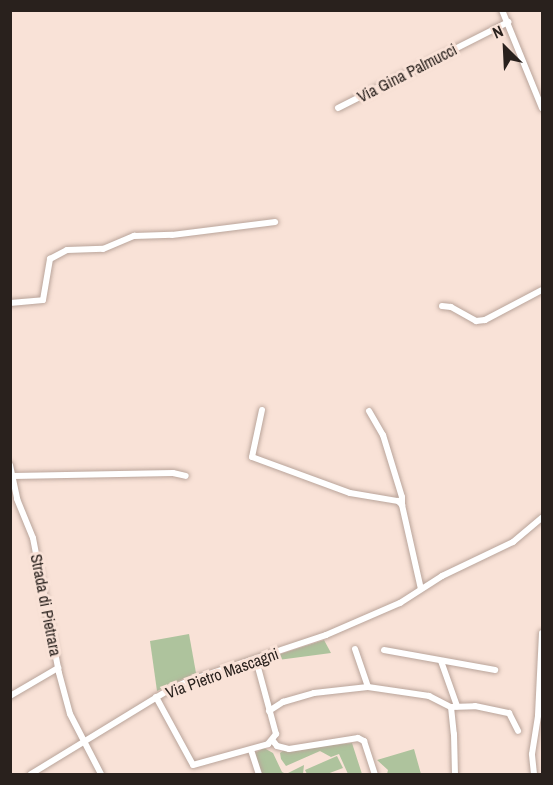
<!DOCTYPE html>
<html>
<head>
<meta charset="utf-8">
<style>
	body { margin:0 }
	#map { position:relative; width:553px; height:785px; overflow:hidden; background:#f9e2d7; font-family:"Archivo Narrow",sans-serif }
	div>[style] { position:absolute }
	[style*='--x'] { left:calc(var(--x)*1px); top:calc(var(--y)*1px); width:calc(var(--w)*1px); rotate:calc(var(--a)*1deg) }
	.green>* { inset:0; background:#aec39d }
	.roads { filter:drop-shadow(0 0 2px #b9a49a) drop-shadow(0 0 2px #b9a49a) }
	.street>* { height:6px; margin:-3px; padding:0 3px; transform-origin:3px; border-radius:3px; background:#fff }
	span { translate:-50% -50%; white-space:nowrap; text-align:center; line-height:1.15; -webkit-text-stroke:6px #f9e2d7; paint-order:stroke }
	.street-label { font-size:16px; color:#29211d }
	.frame { position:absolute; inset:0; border:12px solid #29211d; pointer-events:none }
	.north { position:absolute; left:475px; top:18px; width:60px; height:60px; -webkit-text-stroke:4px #f9e2d7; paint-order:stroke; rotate:336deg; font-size:16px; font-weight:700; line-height:24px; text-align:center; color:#29211d }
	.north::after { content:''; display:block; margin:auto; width:21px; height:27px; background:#29211d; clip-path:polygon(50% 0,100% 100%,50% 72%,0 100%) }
</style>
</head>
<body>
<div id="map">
	<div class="green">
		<i style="clip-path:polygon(189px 634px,196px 673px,157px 691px,150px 641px)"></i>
		<i style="clip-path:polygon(324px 640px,331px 653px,263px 662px,262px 660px)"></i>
		<i style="clip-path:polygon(352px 743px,362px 774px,348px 774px,339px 754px,331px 757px,320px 751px,286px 766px,281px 759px,280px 753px,284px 750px)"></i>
		<i style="clip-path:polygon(264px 748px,273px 753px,282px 772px,286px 774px,304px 765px,303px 774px,262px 774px,255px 753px)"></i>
		<i style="clip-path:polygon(414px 749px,421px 774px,387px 774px,388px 770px,377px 760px)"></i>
		<i style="clip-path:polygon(337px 756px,343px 768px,327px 774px,307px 774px,305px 770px)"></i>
	</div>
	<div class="roads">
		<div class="street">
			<i style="--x:502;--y:10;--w:106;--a:67.8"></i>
			<i style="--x:338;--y:108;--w:191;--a:-26.8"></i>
			<i style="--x:10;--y:303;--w:33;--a:-5"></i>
			<i style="--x:43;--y:300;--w:42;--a:-80.3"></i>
			<i style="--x:50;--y:259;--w:19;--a:-28"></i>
			<i style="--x:67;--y:250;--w:36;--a:-2"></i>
			<i style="--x:103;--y:249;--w:34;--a:-23"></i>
			<i style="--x:134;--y:236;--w:38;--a:-2"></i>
			<i style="--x:172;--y:235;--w:104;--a:-7.2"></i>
			<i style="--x:442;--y:306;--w:9;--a:6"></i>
			<i style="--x:451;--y:307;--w:29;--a:29"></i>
			<i style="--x:476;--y:321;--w:9;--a:-6"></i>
			<i style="--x:485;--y:320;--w:64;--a:-27.8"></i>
			<i style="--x:262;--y:410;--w:48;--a:102"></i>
			<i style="--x:252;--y:457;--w:104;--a:20.2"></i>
			<i style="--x:350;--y:493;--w:49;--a:9.5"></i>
			<i style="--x:398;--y:501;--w:6;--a:45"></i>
			<i style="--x:402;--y:505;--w:86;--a:77.3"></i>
			<i style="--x:369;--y:411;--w:28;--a:60"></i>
			<i style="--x:383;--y:435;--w:65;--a:73"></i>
			<i style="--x:402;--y:497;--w:8;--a:90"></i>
			<i style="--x:10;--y:465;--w:35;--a:78"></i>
			<i style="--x:17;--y:499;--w:42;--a:67.7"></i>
			<i style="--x:33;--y:538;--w:137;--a:79.1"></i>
			<i style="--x:59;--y:673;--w:42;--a:75"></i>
			<i style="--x:70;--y:714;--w:68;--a:62.7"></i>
			<i style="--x:13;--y:476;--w:160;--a:-1.1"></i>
			<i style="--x:173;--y:473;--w:13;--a:13"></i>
			<i style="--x:355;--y:649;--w:40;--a:71.1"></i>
			<i style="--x:384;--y:650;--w:113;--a:10.2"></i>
			<i style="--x:441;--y:661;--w:48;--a:70.4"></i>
			<i style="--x:10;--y:696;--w:56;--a:-30.3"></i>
			<i style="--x:156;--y:697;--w:77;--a:61.4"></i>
			<i style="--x:193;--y:765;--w:78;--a:-15.6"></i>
			<i style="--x:268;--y:744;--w:13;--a:-51"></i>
			<i style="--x:276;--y:734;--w:77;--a:-105.1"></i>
			<i style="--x:451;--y:707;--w:27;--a:84"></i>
			<i style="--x:454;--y:734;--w:40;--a:88.6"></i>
			<i style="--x:269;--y:711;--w:17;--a:-33"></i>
			<i style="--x:283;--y:702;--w:32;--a:-16"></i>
			<i style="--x:314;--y:693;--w:54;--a:-6.3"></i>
			<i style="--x:368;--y:687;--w:62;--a:8.4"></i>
			<i style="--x:429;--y:696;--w:25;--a:27"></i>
			<i style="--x:451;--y:707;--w:24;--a:-2"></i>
			<i style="--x:475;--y:706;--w:35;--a:12"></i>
			<i style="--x:509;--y:713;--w:20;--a:63"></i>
			<i style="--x:273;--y:741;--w:6;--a:51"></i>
			<i style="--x:277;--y:746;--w:12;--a:14"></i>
			<i style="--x:289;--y:749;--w:70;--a:-9.1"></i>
			<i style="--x:358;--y:738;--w:7;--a:27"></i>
			<i style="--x:364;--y:741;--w:35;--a:72"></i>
			<i style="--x:251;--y:750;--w:25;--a:72"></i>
			<i style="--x:31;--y:774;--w:159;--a:-31.4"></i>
			<i style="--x:167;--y:691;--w:26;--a:-25"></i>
			<i style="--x:191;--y:680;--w:142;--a:-18.4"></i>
			<i style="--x:326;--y:635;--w:81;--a:-23.4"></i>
			<i style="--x:400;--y:603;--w:50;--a:-32.7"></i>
			<i style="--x:442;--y:576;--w:79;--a:-25.6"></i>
			<i style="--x:513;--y:542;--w:38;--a:-40"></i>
			<i style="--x:534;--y:774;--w:20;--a:-96"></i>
			<i style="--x:532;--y:754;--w:39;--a:-81"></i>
			<i style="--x:538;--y:715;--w:82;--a:-87.2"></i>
		</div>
	</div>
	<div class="street-label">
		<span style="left:407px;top:73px;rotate:-27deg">Via Gina Palmucci</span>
		<span style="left:46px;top:605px;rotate:79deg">Strada di Pietrara</span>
		<span style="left:222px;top:673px;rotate:-20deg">Via Pietro Mascagni</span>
	</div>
	<div class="frame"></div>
	<div class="north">N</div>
</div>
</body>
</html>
